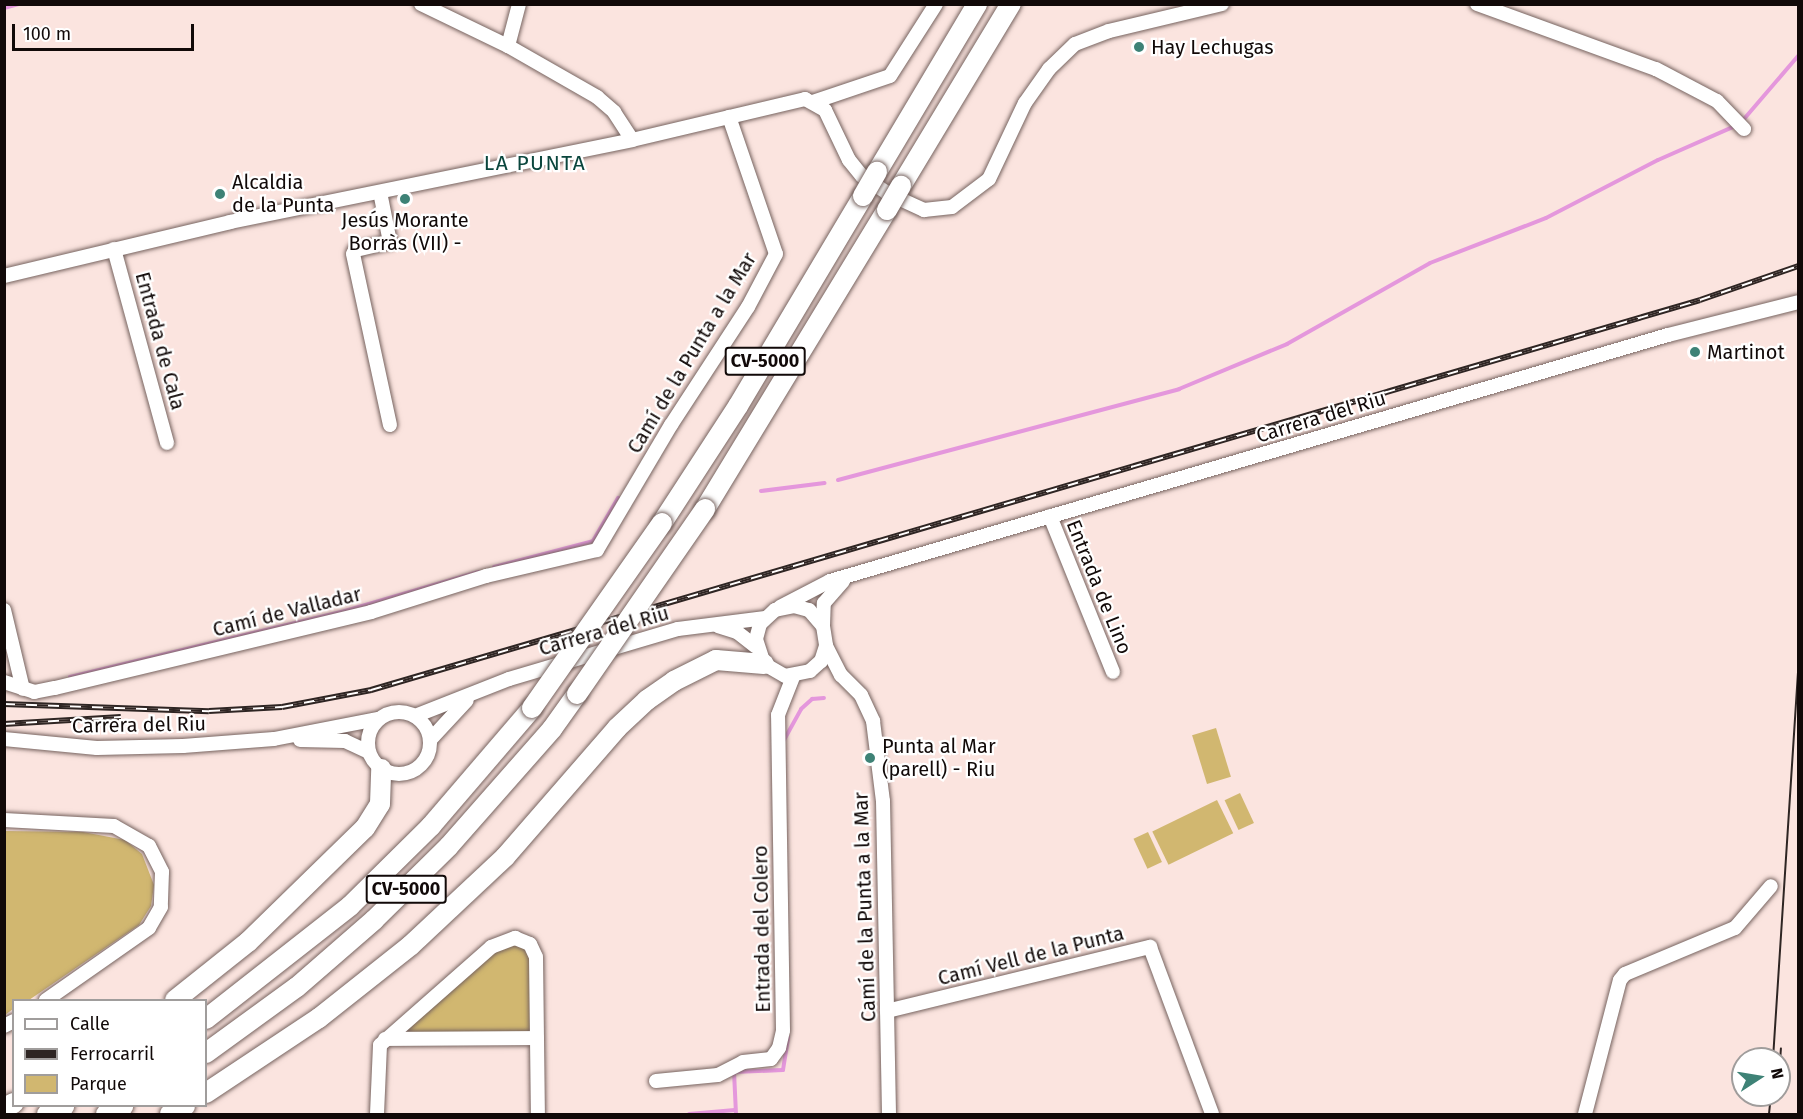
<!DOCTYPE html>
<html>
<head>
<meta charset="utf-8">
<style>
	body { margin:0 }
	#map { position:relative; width:1803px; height:1119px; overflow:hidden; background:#fbe4df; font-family:"Fira Sans",sans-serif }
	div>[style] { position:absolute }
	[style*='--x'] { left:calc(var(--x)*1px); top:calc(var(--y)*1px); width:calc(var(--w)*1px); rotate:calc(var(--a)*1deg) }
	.green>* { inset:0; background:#d1b770; transform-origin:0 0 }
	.stream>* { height:4px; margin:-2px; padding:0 2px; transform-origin:2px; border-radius:2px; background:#e497dc }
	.roads { filter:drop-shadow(0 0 2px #76635f) drop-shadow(0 0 2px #76635f) }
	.minor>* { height:14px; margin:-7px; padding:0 7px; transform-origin:7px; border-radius:7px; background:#fff }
	.minor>.ring { margin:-7px; padding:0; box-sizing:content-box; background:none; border:14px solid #fff; border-radius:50% }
	.highway>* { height:20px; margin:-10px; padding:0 10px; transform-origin:10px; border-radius:10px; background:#fff }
	.tram>* { height:1.5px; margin:-0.75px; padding:0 0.75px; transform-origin:0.75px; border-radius:0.75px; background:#2e2523 }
	.rail>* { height:6px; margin-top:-3px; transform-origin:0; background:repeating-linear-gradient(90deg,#fff 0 11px,#2e2523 0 22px); box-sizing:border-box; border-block:2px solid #2e2523 }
	.bridges { filter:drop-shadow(0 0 2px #76635f) drop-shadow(0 0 2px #76635f) }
	.highway-bridge>* { height:20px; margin:-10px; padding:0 10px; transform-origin:10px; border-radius:10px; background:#fff }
	.dots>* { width:16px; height:16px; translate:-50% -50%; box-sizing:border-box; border:3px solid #fff; border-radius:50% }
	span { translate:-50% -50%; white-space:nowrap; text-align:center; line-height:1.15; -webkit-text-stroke:4.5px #fff; paint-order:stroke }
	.shield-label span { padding:2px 4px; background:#fff; border:2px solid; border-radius:4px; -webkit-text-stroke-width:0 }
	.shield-label { font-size:18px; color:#110908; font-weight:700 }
	.poi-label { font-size:20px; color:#110908 }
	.left { translate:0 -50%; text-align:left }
	.street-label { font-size:20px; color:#110908 }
	.neighbourhood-label { font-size:21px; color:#0a463d; letter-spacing:1.5px }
	.frame { position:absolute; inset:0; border:6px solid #110908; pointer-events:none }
	.legend { position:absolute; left:12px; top:999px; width:195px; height:108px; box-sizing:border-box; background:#fff; border:2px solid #a09d9c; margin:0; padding:8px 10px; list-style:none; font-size:18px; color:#110908 }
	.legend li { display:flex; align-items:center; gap:12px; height:30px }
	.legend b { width:30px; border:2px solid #a09d9c }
	.north { position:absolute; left:1731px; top:1047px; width:60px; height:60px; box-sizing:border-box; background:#fff; border:2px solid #a09d9c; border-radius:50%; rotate:78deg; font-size:16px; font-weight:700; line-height:24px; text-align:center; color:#110908 }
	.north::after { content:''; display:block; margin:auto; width:21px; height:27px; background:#3e8276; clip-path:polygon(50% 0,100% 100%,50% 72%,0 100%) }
	.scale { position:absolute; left:12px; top:24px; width:182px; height:27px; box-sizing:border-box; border:3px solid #110908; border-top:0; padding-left:8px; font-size:18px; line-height:21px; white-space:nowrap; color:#110908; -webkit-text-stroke:4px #fff; paint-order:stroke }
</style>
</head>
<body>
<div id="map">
	<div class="green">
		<i style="left:1216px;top:728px;width:51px;height:25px;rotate:73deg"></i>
		<i style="left:1240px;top:793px;width:33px;height:17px;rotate:65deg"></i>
		<i style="left:1217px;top:800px;width:37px;height:72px;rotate:64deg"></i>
		<i style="clip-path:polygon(4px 831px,83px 832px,125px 840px,142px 854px,154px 885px,151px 906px,139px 925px,29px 1000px,14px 1000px,13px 1009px,5px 1015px)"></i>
		<i style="left:1148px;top:832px;width:33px;height:16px;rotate:65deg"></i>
		<i style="clip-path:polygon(504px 944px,522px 945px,530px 953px,530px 1033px,407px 1036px,402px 1030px)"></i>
	</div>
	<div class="stream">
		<i style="--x:4;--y:8;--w:16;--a:-15"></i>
		<i style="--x:1744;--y:119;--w:83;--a:-49.4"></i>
		<i style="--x:838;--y:480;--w:353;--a:-14.9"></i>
		<i style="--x:1179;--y:389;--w:117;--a:-22.6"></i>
		<i style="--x:1287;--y:344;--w:164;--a:-29.5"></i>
		<i style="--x:1430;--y:263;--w:124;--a:-21.2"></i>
		<i style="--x:1546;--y:218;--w:126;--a:-27.4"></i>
		<i style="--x:1658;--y:160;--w:84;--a:-23.8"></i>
		<i style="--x:761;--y:491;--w:64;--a:-7.1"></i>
		<i style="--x:494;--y:567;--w:102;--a:-14.7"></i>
		<i style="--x:593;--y:541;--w:50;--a:-59.8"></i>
		<i style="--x:70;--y:677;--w:283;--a:-13.5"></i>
		<i style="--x:345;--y:611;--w:139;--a:-16.3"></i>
		<i style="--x:784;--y:740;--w:35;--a:-61"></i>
		<i style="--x:801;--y:709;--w:15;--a:-42"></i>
		<i style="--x:812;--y:699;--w:12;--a:-5"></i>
		<i style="--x:689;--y:1114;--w:46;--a:-5"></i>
		<i style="--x:736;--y:1114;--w:42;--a:-92.7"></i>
		<i style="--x:734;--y:1072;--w:49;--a:-2.3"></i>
		<i style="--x:783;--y:1070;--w:33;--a:-81"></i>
	</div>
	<div class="roads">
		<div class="minor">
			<i style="--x:421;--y:4;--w:97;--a:25.8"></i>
			<i style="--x:508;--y:46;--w:103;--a:29.8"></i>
			<i style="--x:597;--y:97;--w:23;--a:41"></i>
			<i style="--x:614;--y:112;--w:33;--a:57"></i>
			<i style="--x:1477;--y:4;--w:190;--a:20"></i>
			<i style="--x:1656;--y:69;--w:69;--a:27.7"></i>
			<i style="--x:1717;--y:101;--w:39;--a:46"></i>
			<i style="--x:508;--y:46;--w:43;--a:-75.3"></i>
			<i style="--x:813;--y:102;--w:81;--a:-18.7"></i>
			<i style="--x:890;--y:76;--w:85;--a:-57.4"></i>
			<i style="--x:380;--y:192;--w:51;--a:78.7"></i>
			<i style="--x:390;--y:242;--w:36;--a:167"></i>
			<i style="--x:355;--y:250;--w:4;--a:117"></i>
			<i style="--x:353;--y:254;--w:175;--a:77.8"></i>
			<i style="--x:114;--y:249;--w:201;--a:74.7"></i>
			<i style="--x:4;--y:276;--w:232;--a:-13.4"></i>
			<i style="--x:230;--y:222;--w:410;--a:-11.5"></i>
			<i style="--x:632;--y:140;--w:178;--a:-13.3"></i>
			<i style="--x:805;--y:99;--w:23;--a:29"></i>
			<i style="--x:825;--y:110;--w:55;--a:64.4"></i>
			<i style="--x:849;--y:160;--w:21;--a:51"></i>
			<i style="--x:862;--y:176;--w:30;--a:34"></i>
			<i style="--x:887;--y:193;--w:41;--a:24.7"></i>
			<i style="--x:924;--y:210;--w:28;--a:-6"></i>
			<i style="--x:952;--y:207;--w:46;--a:-37.1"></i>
			<i style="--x:989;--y:179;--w:84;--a:-64.7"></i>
			<i style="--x:1025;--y:103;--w:42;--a:-54.8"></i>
			<i style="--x:1049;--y:69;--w:36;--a:-44"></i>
			<i style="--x:1075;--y:44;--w:36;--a:-21"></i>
			<i style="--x:1109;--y:31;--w:116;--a:-13.4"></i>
			<i style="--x:1050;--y:516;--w:168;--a:68"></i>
			<i style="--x:780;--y:607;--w:56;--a:-27.5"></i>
			<i style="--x:830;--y:581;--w:873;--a:-16.36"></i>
			<i style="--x:1668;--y:335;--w:134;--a:-14.2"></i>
			<i style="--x:4;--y:610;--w:81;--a:76.5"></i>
			<i style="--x:718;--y:626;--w:20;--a:18"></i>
			<i style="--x:737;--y:632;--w:24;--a:38"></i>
			<i style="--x:823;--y:626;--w:23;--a:-88"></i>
			<i style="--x:824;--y:603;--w:29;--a:-49"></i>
			<i style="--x:826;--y:646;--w:16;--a:108"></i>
			<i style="--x:821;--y:661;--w:15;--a:138"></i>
			<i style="--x:810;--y:671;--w:25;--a:169"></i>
			<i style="--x:785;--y:676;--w:24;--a:-150"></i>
			<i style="--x:764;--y:664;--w:26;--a:-108"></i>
			<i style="--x:756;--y:639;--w:16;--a:-75"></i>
			<i style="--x:760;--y:624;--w:21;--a:-43"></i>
			<i style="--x:775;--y:610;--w:19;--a:-12"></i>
			<i style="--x:794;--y:606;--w:16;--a:15"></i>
			<i style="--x:809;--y:610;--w:21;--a:49"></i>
			<i style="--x:823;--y:626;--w:20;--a:81"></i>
			<i style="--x:826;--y:646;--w:33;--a:63"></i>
			<i style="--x:841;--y:675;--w:28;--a:45"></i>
			<i style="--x:861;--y:695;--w:29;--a:65"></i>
			<i style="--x:873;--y:721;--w:81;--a:82.9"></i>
			<i style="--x:883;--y:801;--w:313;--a:88.9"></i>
			<i style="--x:4;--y:682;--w:32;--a:18"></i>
			<i style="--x:34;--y:692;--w:21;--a:-11"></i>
			<i style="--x:55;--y:688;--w:325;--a:-13.5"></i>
			<i style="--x:371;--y:612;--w:121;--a:-17.4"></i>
			<i style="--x:486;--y:576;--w:114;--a:-13.2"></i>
			<i style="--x:597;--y:550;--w:145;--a:-59.4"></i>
			<i style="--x:671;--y:425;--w:141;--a:-56.9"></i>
			<i style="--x:748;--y:307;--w:60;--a:-62.2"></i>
			<i style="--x:776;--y:254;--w:145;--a:-108.9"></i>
			<i class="ring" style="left:368px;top:712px;width:48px;height:48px"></i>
			<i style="--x:415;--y:716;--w:101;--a:-21.5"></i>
			<i style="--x:509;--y:679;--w:176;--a:-16.5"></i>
			<i style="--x:678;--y:629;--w:88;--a:-7.2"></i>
			<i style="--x:4;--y:739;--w:93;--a:5.5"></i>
			<i style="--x:97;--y:748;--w:86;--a:-1.3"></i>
			<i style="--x:183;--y:746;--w:91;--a:-4.4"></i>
			<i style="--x:274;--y:739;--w:106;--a:-10.9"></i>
			<i style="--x:300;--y:740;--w:45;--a:1.3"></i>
			<i style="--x:345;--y:741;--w:26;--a:25"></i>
			<i style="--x:430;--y:740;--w:54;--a:-47.2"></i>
			<i style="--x:4;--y:820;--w:110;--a:3.1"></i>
			<i style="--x:114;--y:826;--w:40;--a:29.7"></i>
			<i style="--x:149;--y:846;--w:29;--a:63"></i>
			<i style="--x:162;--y:872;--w:35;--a:92"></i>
			<i style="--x:161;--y:907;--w:24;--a:120"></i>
			<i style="--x:149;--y:928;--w:126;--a:145"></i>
			<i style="--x:887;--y:1011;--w:271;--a:-13.7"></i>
			<i style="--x:1150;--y:947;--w:178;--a:69.6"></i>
			<i style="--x:4;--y:1026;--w:11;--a:-27"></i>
			<i style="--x:385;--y:1039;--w:152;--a:-0.4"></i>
			<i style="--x:656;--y:1081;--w:62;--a:-5.5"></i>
			<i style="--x:718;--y:1075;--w:28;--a:-27"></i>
			<i style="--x:743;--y:1062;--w:28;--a:-6"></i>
			<i style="--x:771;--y:1059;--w:14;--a:-54"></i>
			<i style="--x:779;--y:1048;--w:18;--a:-77"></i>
			<i style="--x:783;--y:1030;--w:315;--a:-90.9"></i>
			<i style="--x:778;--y:715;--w:41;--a:-68.5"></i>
			<i style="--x:377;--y:1114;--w:69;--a:-87.5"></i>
			<i style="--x:380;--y:1045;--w:148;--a:-41.4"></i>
			<i style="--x:491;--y:947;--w:26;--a:-21"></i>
			<i style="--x:515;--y:938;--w:16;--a:22"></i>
			<i style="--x:530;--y:944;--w:14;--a:65"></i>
			<i style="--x:536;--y:957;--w:157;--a:89.3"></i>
			<i style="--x:1585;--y:1114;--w:138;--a:-75.4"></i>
			<i style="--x:1620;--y:980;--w:8;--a:-50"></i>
			<i style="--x:1625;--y:974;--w:119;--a:-22.7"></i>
			<i style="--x:1735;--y:928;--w:55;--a:-49.4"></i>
		</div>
		<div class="highway">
			<i style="--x:877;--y:172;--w:196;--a:-59.2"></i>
			<i style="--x:901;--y:186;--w:213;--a:-58.9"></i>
			<i style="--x:705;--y:509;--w:350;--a:-58.7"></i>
			<i style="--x:662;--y:523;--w:140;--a:-57"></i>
			<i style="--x:738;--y:406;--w:244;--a:-59.2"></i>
			<i style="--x:175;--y:1000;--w:93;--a:-38.5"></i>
			<i style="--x:248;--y:942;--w:163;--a:-44.3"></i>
			<i style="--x:365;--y:828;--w:28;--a:-58"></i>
			<i style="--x:380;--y:804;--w:35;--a:-88"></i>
			<i style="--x:206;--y:1019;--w:183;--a:-38.1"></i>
			<i style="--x:350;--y:906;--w:114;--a:-44.6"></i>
			<i style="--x:431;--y:826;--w:155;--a:-49.4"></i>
			<i style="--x:206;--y:1053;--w:112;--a:-36"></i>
			<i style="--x:297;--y:987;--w:102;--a:-41"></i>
			<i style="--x:374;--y:920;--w:105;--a:-44.6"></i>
			<i style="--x:449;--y:846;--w:156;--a:-48.6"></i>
			<i style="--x:552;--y:729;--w:43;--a:-54.5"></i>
			<i style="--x:206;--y:1093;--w:136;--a:-33.6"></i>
			<i style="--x:319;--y:1018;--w:117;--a:-38.4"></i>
			<i style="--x:411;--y:945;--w:129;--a:-43.1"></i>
			<i style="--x:505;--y:857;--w:171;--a:-49"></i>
			<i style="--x:617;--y:728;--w:41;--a:-43"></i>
			<i style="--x:647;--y:700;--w:33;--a:-35"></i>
			<i style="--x:674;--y:681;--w:47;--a:-26.6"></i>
			<i style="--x:716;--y:660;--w:48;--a:4.8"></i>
			<i style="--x:4;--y:1108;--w:11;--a:-27"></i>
			<i style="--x:47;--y:1114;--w:19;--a:-25"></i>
			<i style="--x:106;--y:1114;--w:19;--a:-25"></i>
			<i style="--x:170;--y:1114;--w:17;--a:-28"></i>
		</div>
	</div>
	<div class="tram">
		<i style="--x:1773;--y:1059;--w:390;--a:-86.3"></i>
		<i style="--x:1779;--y:1076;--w:27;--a:-86"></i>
		<i style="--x:1769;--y:1114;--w:19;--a:-84"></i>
	</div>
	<div class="rail">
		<i style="--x:4;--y:704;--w:205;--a:2"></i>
		<i style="--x:209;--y:711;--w:73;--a:-3.1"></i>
		<i style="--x:282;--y:707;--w:91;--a:-10.8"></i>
		<i style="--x:371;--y:690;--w:1385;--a:-16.35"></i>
		<i style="--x:1700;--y:300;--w:104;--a:-19.1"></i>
		<i style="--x:4;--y:724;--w:117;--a:-3.4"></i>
	</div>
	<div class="bridges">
		<div class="highway-bridge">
			<i style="--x:863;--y:196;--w:28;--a:-60"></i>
			<i style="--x:887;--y:210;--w:28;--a:-60"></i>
			<i style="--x:577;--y:694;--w:225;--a:-55.3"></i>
			<i style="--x:532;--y:708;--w:226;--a:-54.9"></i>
		</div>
	</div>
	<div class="dots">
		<i style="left:1139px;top:47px;background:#3e8276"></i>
		<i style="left:220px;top:194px;background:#3e8276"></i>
		<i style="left:405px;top:199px;background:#3e8276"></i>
		<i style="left:1695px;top:352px;background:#3e8276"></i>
		<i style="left:870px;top:758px;background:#3e8276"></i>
	</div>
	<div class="shield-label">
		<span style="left:765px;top:361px">CV-5000</span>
		<span style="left:406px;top:889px">CV-5000</span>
	</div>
	<div class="poi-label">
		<span class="left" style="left:1151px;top:47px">Hay Lechugas</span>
		<span class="left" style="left:232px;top:194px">Alcaldia<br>de la Punta</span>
		<span style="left:405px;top:232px">Jesús Morante<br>Borràs (VII) -</span>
		<span class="left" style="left:1707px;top:352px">Martinot</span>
		<span class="left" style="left:882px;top:758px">Punta al Mar<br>(parell) - Riu</span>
	</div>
	<div class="street-label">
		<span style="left:160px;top:341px;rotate:75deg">Entrada de Cala</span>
		<span style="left:692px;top:353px;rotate:-59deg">Camí de la Punta a la Mar</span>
		<span style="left:1321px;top:417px;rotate:-17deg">Carrera del Riu</span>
		<span style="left:1099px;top:587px;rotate:68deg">Entrada de Lino</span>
		<span style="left:287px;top:612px;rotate:-14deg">Camí de Valladar</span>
		<span style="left:604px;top:631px;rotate:-16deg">Carrera del Riu</span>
		<span style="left:139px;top:725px;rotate:-1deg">Carrera del Riu</span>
		<span style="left:865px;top:907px;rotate:-92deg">Camí de la Punta a la Mar</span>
		<span style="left:762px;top:929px;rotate:-91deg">Entrada del Colero</span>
		<span style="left:1031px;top:956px;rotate:-14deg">Camí Vell de la Punta</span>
	</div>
	<div class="neighbourhood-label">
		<span style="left:535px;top:163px">LA PUNTA</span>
	</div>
	<div class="frame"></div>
	<ul class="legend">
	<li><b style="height:8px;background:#fff"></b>Calle</li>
	<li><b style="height:8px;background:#2e2523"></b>Ferrocarril</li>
	<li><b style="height:16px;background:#d1b770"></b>Parque</li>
	</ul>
	<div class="north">N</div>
	<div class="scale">100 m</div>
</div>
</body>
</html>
